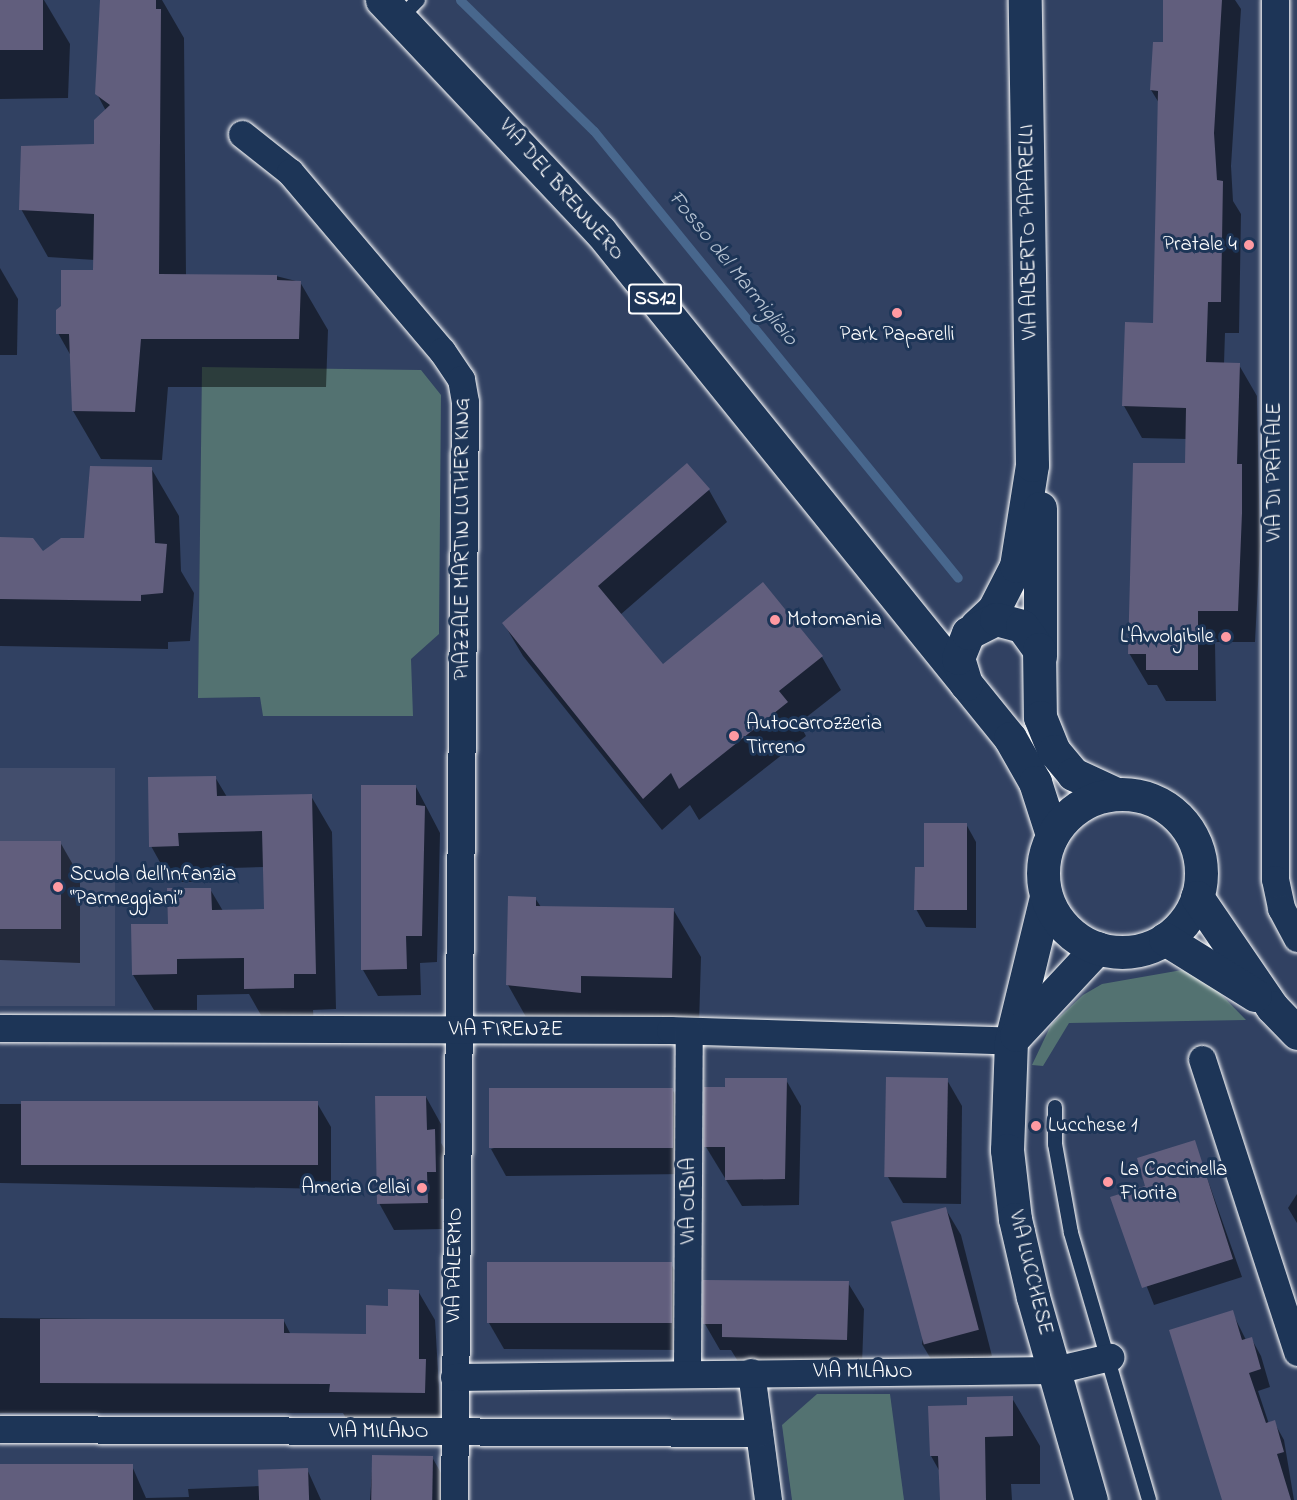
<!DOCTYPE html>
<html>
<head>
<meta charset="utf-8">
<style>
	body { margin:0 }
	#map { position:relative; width:1297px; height:1500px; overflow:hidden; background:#314162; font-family:"Indie Flower",sans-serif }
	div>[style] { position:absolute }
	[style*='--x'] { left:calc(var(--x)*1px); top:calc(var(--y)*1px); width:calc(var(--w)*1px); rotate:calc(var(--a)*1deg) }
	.built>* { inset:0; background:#434e6d; transform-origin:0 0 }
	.green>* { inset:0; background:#537271 }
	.shadow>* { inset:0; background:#0007 }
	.stream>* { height:9px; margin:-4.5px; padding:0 4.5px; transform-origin:4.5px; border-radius:4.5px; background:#48678d }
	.building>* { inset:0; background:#615e7d; transform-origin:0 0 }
	.roads { filter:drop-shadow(0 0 2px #fff) drop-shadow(0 0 2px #fff) }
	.lane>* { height:14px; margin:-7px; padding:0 7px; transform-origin:7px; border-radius:7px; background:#1d3557 }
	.street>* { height:27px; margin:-13.5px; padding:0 13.5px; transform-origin:13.5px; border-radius:13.5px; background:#1d3557 }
	.secondary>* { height:33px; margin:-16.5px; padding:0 16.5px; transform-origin:16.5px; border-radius:16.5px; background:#1d3557 }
	.primary>* { height:33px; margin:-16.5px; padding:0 16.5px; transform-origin:16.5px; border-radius:16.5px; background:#1d3557 }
	.primary>.ring { margin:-16.5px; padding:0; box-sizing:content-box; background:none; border:33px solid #1d3557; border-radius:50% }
	.dots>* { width:16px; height:16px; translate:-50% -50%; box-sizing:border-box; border:3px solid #1d3557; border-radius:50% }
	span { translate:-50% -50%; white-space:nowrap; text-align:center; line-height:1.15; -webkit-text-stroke:6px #1d3557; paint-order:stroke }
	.shield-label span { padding:2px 4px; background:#1d3557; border:2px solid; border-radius:4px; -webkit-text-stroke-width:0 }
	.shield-label { font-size:20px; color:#fff; font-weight:700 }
	.street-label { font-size:21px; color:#fff }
	.poi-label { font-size:21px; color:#fff }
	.right { translate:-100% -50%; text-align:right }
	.left { translate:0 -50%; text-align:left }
	.water-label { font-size:22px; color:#b6c2d1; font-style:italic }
</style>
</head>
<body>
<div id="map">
	<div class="built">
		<i style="left:0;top:768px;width:115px;height:238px"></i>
	</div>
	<div class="green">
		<i style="clip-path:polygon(202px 367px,421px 370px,441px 395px,439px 634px,411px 659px,413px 716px,263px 716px,260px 697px,198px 698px)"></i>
		<i style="clip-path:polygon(1182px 970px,1211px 984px,1246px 1020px,1069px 1023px,1043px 1066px,1032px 1065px,1051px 1025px,1083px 995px,1102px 984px)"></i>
		<i style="clip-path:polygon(817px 1394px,890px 1394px,904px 1500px,792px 1500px,782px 1425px)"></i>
	</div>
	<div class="shadow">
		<i style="clip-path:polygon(0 0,44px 0,70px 44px,68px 98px,0 99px)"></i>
		<i style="clip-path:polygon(101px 0,162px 0,184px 38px,186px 276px,276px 276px,300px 282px,328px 330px,326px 387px,168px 387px,162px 460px,101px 459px,73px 411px,71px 356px,58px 333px,95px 271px,95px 260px,48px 257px,21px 209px,95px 145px,106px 111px,97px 94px)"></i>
		<i style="clip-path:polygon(1165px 0,1235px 0,1241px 9px,1231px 166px,1233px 201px,1241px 214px,1239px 333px,1225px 333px,1224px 364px,1239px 365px,1257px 396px,1260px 546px,1255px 642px,1215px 642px,1216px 701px,1166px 701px,1157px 685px,1148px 685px,1129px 653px,1186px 465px,1187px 439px,1142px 438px,1124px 406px,1155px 325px,1159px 103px,1151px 90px,1164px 44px)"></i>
		<i style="clip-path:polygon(0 268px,18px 299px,17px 355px,0 355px)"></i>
		<i style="clip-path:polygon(151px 468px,179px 516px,181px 571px,194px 593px,190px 641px,168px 642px,168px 649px,0 646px,0 540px,43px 553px,86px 540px)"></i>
		<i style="clip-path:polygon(709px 490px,727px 522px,620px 615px,663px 666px,763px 584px,822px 657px,841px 690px,799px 723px,806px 736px,699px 820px,690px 805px,662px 830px,523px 656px,504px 624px)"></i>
		<i style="clip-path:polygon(215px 777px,227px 797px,311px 796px,332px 832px,336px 1009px,313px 1010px,314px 1024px,266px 1024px,249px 994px,197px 995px,197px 1010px,154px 1010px,133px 975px,169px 925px,210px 889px,223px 911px,266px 911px,265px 867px,198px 869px,198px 882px,171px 882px,151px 846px)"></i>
		<i style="clip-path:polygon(363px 786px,416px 787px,440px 833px,437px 962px,420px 963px,421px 995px,378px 996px,363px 970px)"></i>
		<i style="clip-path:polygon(966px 824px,976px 842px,976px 928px,926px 927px,916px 909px,925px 869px)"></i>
		<i style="clip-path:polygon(0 842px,60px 842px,80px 877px,80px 963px,0 960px)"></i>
		<i style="clip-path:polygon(535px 898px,541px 907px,673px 909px,701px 957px,699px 1026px,535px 1033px,508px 985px)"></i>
		<i style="clip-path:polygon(786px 1080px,801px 1106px,799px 1205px,742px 1206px,706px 1147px,706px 1089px)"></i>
		<i style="clip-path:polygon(947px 1080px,962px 1106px,961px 1204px,903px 1203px,888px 1177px)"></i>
		<i style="clip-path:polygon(672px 1089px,687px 1115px,687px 1174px,506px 1176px,491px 1149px)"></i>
		<i style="clip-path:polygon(426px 1097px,441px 1124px,441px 1143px,450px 1157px,450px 1198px,441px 1199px,442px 1229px,394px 1230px,379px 1203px)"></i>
		<i style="clip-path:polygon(317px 1103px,331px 1127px,331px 1189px,0 1183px,0 1104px)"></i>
		<i style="clip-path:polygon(1194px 1141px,1242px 1277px,1154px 1305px,1112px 1198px,1147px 1187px)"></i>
		<i style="clip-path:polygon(1297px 1194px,1297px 1223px,1288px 1208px)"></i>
		<i style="clip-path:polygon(945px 1208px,961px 1235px,992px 1356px,938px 1371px,922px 1344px)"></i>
		<i style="clip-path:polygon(671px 1264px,686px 1291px,686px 1350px,504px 1349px,489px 1323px)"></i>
		<i style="clip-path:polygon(848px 1283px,864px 1309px,862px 1365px,739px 1363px,731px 1350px,720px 1350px,705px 1324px)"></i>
		<i style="clip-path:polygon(418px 1291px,435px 1320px,441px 1422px,347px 1420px,343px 1413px,0 1413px,0 1318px,284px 1321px,291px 1335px,367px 1336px)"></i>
		<i style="clip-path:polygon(1232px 1312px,1246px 1340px,1251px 1338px,1261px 1356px,1270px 1387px,1258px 1391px,1269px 1424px,1274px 1422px,1284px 1440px,1294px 1500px,1223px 1500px)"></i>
		<i style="clip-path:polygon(1012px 1398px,1040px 1446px,1040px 1484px,1011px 1484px,1012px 1500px,941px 1500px,940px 1472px,931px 1456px,968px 1407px)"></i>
		<i style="clip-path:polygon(373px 1457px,432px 1457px,446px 1482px,444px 1500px,370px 1500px)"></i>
		<i style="clip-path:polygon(0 1464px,132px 1466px,146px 1498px,189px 1497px,188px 1489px,260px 1486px,307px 1469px,321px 1500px,0 1500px)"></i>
	</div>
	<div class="stream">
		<i style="--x:460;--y:0;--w:187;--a:44.4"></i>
		<i style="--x:594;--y:131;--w:576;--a:50.84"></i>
	</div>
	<div class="building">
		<i style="left:0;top:0;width:43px;height:50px"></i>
		<i style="clip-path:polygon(100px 0,156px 0,156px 9px,161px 9px,159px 274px,277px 275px,277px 280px,301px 281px,299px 339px,141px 339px,135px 412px,72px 411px,69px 334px,56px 334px,56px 310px,61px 306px,61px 270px,93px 270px,94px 214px,19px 210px,21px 146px,94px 144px,94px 120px,110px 105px,95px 94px)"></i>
		<i style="clip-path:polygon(1163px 0,1222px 0,1214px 133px,1217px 180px,1223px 181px,1221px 302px,1208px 302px,1206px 362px,1240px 363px,1237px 464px,1242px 464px,1242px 513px,1238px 611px,1198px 611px,1198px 670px,1146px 670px,1146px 654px,1128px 654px,1133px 463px,1185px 463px,1186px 408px,1122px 406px,1125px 322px,1153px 323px,1158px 91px,1150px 90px,1153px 42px,1163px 42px)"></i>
		<i style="clip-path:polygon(687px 463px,710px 489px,598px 586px,663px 664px,763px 582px,823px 656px,779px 691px,788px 702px,679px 789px,671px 773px,643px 799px,502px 623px)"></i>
		<i style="clip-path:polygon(90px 466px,152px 467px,155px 543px,167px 544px,163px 593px,141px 595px,141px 601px,0 599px,0 537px,33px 538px,43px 551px,61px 538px,84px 538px)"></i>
		<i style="clip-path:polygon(216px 776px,217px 796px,312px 794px,316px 974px,294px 974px,294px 988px,244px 989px,244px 958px,177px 959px,177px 974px,132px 975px,131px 924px,168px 924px,167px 888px,211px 888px,212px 910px,264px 909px,262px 831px,178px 833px,179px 846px,149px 847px,148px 777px)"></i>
		<i style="clip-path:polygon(361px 785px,416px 785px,416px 805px,425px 806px,422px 936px,406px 936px,407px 969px,361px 970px)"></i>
		<i style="clip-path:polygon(924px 823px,967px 823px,967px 910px,914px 910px,915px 867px,924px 867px)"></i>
		<i style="left:0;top:841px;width:61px;height:88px"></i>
		<i style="clip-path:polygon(508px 896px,536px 897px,536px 906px,674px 908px,672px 978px,581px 976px,581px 993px,506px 985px)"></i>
		<i style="left:886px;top:1077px;width:62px;height:100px;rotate:1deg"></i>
		<i style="clip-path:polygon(725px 1078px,787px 1078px,785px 1179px,725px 1180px,725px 1147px,704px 1147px,704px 1087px,725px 1087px)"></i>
		<i style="left:673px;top:1088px;width:60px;height:184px;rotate:90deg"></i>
		<i style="clip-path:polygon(375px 1096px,426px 1096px,427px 1130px,435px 1129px,436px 1172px,427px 1172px,428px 1203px,377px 1204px)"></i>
		<i style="left:318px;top:1101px;width:64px;height:297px;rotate:90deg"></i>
		<i style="clip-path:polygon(1195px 1140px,1233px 1259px,1142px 1288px,1110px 1197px,1145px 1186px,1137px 1158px)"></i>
		<i style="left:946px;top:1207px;width:127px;height:57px;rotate:75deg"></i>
		<i style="left:487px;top:1262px;width:185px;height:61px"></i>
		<i style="clip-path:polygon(703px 1280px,849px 1281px,847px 1340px,722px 1337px,722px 1324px,703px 1324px)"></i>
		<i style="clip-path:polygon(388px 1289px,419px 1290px,419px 1359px,426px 1359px,425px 1393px,329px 1392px,330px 1384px,40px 1383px,40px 1319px,284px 1319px,284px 1333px,366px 1334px,366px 1305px,388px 1306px)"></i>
		<i style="clip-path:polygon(1233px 1310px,1242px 1340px,1252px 1337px,1261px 1369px,1249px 1373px,1266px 1423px,1275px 1420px,1284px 1452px,1277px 1454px,1291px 1500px,1222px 1500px,1169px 1330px)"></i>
		<i style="clip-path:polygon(1013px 1396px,1013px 1436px,985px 1437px,986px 1500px,940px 1500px,938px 1456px,930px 1456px,928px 1406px,967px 1405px,967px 1397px)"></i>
		<i style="left:372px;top:1455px;width:61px;height:45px;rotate:1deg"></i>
		<i style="left:133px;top:1464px;width:36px;height:133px;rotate:90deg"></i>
		<i style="left:308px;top:1468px;width:32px;height:50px;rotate:88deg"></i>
	</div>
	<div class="roads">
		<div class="lane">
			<i style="--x:401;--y:17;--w:24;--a:-45"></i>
			<i style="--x:1055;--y:1107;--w:37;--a:90"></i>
			<i style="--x:1055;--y:1144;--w:90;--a:79.8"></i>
			<i style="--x:1071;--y:1233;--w:278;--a:73.7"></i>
		</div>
		<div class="street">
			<i style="--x:1275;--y:0;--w:879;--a:90"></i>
			<i style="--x:1275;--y:879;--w:30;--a:78"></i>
			<i style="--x:1281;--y:908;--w:34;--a:62"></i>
			<i style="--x:242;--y:134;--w:61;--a:38.4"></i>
			<i style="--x:290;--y:172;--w:235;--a:49.7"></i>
			<i style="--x:442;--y:351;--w:34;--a:56"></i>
			<i style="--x:461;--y:379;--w:23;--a:80"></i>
			<i style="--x:465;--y:402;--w:1098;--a:90.57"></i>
			<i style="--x:0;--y:1028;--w:670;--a:0.17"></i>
			<i style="--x:670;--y:1030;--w:341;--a:1.8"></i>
			<i style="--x:1202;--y:1059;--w:308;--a:72"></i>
			<i style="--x:687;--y:1372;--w:341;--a:-89.7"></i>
			<i style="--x:751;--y:1372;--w:129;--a:82.4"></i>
			<i style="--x:454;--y:1377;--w:601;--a:-0.67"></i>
			<i style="--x:1055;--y:1370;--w:57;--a:-13.3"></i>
			<i style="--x:0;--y:1429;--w:759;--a:0.3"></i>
		</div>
		<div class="secondary">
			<i style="--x:976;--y:626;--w:25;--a:-43"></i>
			<i style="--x:994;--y:609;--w:48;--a:-62.9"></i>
			<i style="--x:1016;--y:566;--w:102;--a:-81"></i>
			<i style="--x:1032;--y:465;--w:465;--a:-90.9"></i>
			<i style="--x:1040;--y:656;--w:148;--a:-90"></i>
			<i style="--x:1046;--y:897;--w:148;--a:103.7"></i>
			<i style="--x:1011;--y:1041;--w:109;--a:92.1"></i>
			<i style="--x:1007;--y:1150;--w:69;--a:83.4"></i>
			<i style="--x:1015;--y:1219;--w:80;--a:77"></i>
			<i style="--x:1033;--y:1297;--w:211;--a:74.1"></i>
			<i style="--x:1016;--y:1035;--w:119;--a:-47"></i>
		</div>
		<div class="primary">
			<i style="--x:382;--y:0;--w:318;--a:46.7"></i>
			<i style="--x:600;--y:231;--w:652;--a:51.04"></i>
			<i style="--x:1010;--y:738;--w:51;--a:60.4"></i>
			<i style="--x:1035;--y:782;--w:56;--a:72.2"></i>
			<i style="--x:966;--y:684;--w:27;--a:-107"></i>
			<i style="--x:958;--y:658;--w:27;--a:-68"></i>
			<i style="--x:968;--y:633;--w:31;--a:-27"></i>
			<i style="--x:996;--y:619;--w:27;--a:15"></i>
			<i style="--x:1022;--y:626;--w:29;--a:54"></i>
			<i style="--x:1039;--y:649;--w:68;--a:89.2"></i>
			<i style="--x:1040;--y:717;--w:37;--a:68"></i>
			<i style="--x:1054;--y:751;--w:30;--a:50"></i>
			<i style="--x:1073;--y:774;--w:47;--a:24.9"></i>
			<i class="ring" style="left:1043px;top:794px;width:125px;height:125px"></i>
			<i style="--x:1197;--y:897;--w:133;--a:55.7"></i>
			<i style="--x:1272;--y:1007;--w:36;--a:46"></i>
			<i style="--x:1165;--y:939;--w:106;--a:31.9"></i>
		</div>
	</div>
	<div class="dots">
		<i style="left:1249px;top:245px;background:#ff9aa2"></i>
		<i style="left:897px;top:313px;background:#ff9aa2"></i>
		<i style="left:775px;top:620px;background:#ff9aa2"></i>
		<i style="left:1226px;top:637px;background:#ff9aa2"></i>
		<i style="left:734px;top:736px;background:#ff9aa2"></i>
		<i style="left:58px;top:887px;background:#ff9aa2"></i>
		<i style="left:1036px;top:1126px;background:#ff9aa2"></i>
		<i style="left:1108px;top:1182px;background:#ff9aa2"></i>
		<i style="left:422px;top:1188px;background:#ff9aa2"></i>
	</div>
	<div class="shield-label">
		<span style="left:655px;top:299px">SS12</span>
	</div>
	<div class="street-label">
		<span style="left:561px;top:190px;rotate:49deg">VIA DEL BRENNERO</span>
		<span style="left:1029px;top:232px;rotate:-91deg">VIA ALBERTO PAPARELLI</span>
		<span style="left:1275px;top:472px;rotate:-90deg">VIA DI PRATALE</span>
		<span style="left:463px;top:539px;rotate:-90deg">PIAZZALE MARTIN LUTHER KING</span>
		<span style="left:506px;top:1030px">VIA FIRENZE</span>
		<span style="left:689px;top:1201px;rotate:-90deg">VIA OLBIA</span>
		<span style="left:455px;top:1265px;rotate:-89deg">VIA PALERMO</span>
		<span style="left:1030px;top:1273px;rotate:76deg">VIA LUCCHESE</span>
		<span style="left:863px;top:1372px">VIA MILANO</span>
		<span style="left:379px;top:1432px">VIA MILANO</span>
	</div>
	<div class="poi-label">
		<span class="right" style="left:1237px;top:245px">Pratale 4</span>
		<span style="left:897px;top:335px">Park Paparelli</span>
		<span class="left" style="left:787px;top:620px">Motomania</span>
		<span class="right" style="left:1214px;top:637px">L'Avvolgibile</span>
		<span class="left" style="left:746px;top:736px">Autocarrozzeria<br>Tirreno</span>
		<span class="left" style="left:70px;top:887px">Scuola dell’Infanzia<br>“Parmeggiani”</span>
		<span class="left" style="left:1048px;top:1126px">Lucchese 1</span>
		<span class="left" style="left:1120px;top:1182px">La Coccinella<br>Fiorita</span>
		<span class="right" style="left:410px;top:1188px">Ameria Cellai</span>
	</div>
	<div class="water-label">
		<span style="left:732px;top:269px;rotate:51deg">Fosso del Marmigliaio</span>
	</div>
</div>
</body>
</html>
